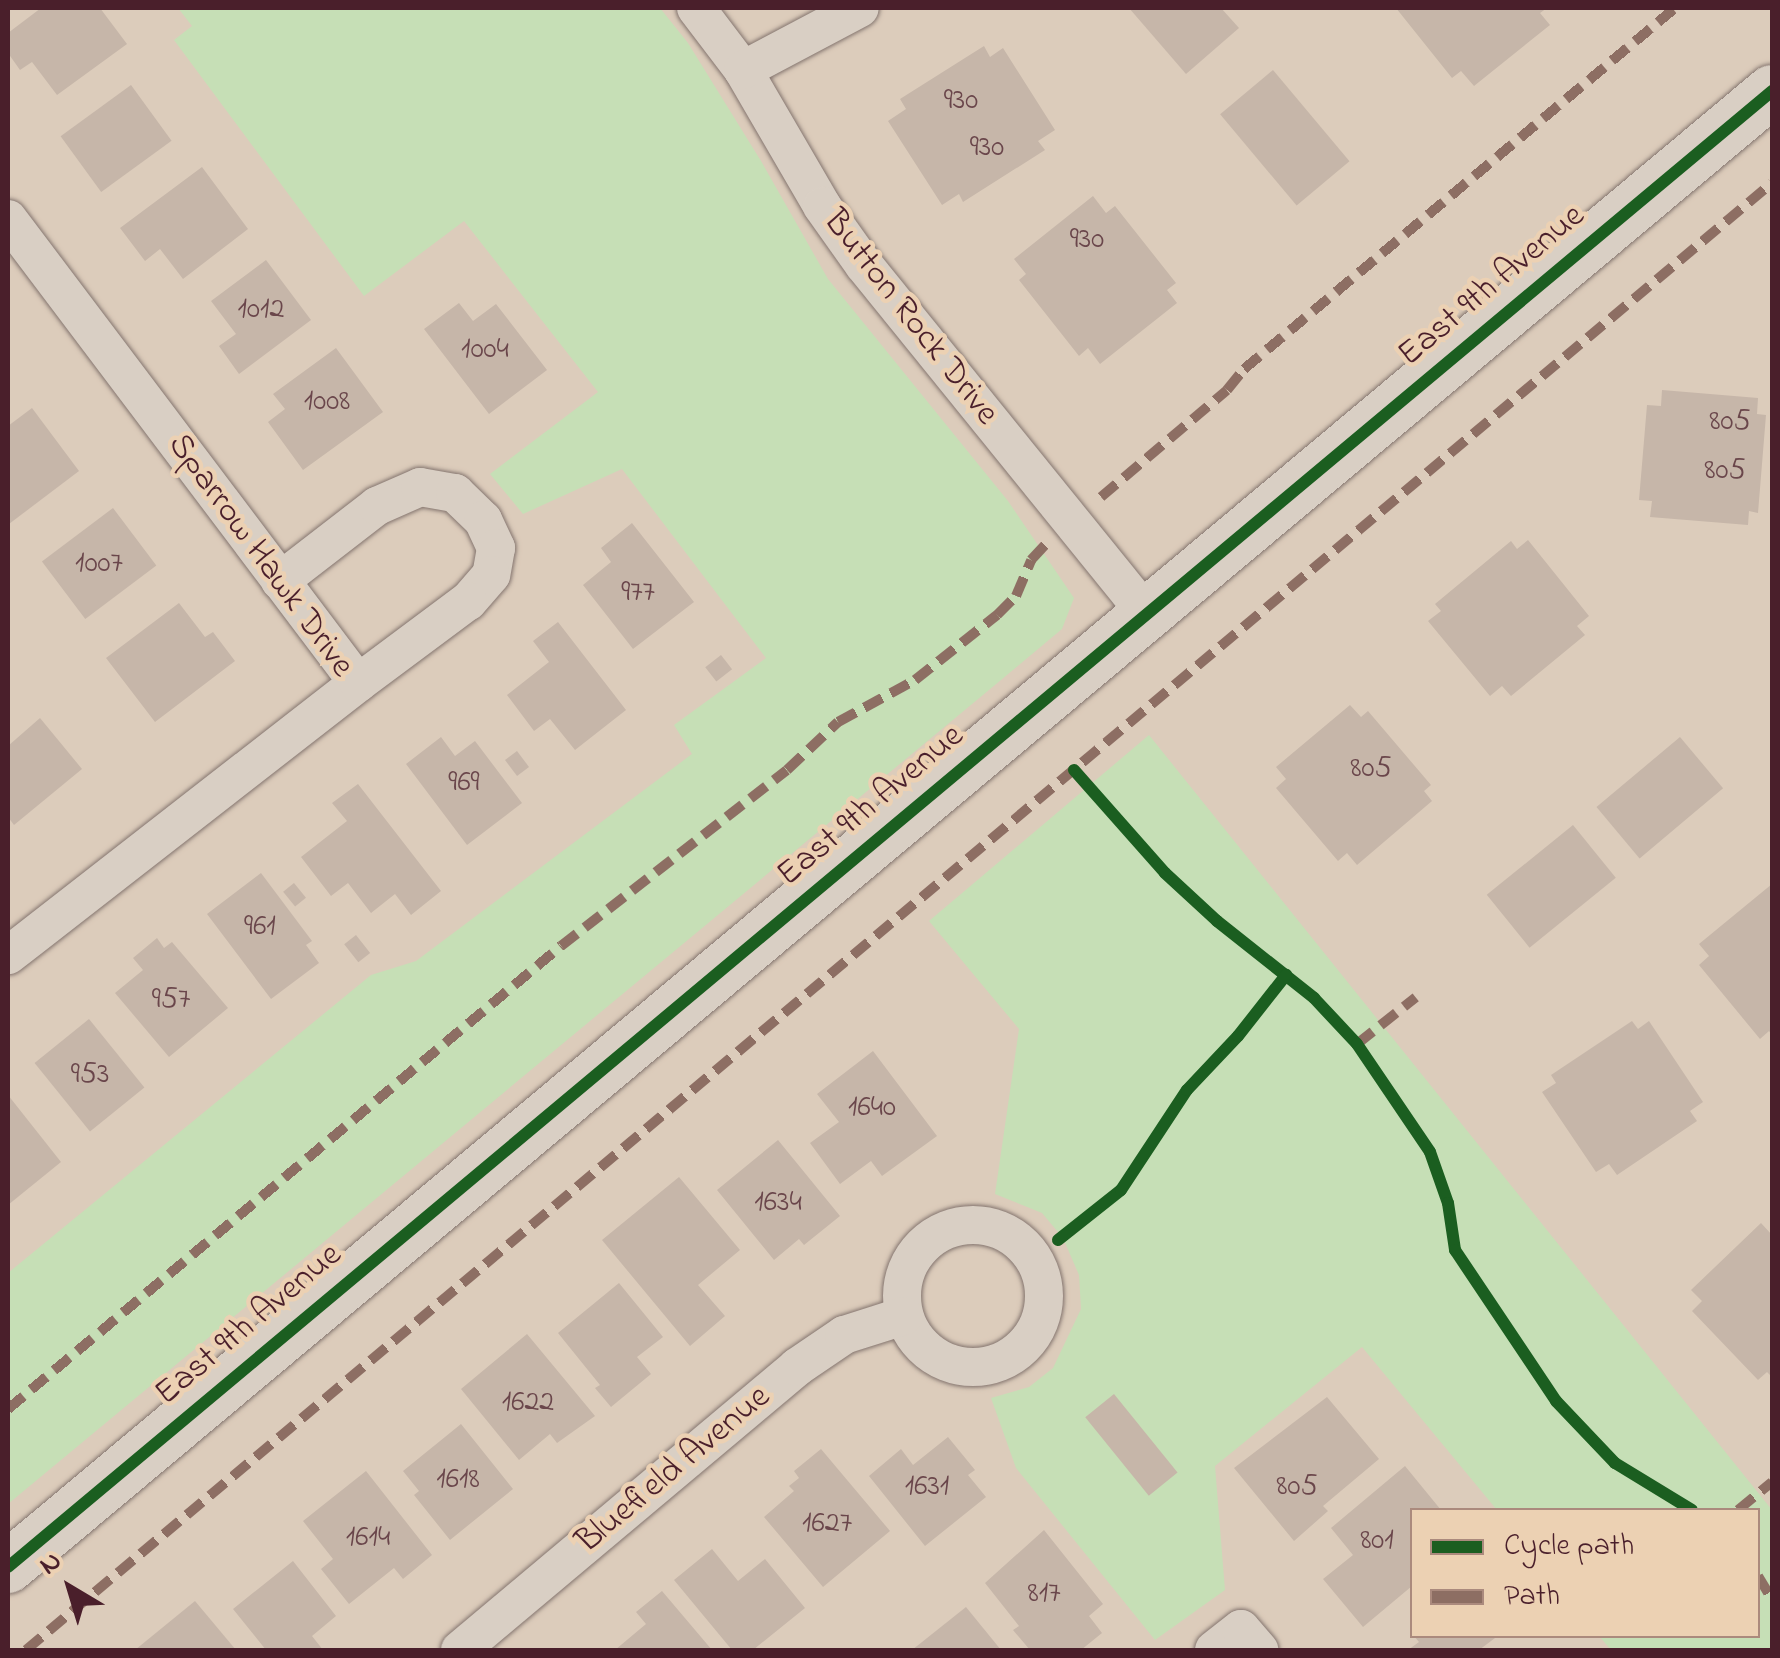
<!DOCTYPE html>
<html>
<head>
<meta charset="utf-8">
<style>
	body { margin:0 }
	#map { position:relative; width:1780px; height:1658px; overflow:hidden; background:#dcccbb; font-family:"Indie Flower",sans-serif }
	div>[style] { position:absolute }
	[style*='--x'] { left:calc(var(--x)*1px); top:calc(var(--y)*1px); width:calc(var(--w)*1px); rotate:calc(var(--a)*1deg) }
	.green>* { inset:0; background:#c6dfb6 }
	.building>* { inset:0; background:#c6b6a9; transform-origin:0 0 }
	.roads { filter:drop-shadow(0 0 2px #84756f) drop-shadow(0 0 2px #84756f) }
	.minor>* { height:38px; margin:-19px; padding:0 19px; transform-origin:19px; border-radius:19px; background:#d9cfc4 }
	.minor>.ring { margin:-19px; padding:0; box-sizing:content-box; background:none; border:38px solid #d9cfc4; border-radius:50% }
	.secondary>* { height:52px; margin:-26px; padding:0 26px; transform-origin:26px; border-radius:26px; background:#d9cfc4 }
	.quiet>* { height:10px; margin-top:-5px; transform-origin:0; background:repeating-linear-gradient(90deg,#8d6e63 0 20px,transparent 0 30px) }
	.cycleway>* { height:12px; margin:-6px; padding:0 6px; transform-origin:6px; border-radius:6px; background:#1b5e20 }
	span { translate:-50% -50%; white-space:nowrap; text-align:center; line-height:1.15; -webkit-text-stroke:9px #ecd1b3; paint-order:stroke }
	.number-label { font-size:30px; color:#6a464b }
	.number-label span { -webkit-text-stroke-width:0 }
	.street-label { font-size:35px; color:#4a1f2b }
	.frame { position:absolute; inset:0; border:10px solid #4a1f2b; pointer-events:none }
	.legend { position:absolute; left:1410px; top:1508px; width:350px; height:130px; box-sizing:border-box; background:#ecd1b3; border:2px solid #ab8a7d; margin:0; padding:12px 18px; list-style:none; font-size:30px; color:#4a1f2b }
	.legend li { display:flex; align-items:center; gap:20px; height:50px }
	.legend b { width:50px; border:2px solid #ab8a7d }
	.north { position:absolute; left:20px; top:1538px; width:100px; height:100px; -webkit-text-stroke:8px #ecd1b3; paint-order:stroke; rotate:322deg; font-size:28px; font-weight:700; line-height:40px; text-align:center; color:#4a1f2b }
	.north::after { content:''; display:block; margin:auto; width:35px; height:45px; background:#4a1f2b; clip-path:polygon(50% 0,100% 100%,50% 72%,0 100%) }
</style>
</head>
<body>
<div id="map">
	<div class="green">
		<i style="clip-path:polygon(178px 8px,660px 8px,688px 43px,761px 161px,828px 279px,1008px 501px,1074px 598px,1062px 629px,1001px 680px,8px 1504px,8px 1273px,371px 975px,416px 961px,692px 754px,674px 725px,766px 658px,622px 469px,523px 514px,490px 474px,598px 392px,464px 221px,364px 296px,174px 40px,192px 26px)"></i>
		<i style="clip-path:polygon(1149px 735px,1772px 1510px,1772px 1650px,1611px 1650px,1599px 1636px,1758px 1636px,1758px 1510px,1497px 1510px,1362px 1347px,1215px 1466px,1225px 1590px,1155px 1640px,1016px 1468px,991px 1398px,1029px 1387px,1053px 1368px,1081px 1309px,1079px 1275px,1063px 1238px,1042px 1213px,995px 1194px,1019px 1029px,929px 921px)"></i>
	</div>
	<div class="building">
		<i style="clip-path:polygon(41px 8px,100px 8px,127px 44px,57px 95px,32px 62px,20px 70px,8px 53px,8px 33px)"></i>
		<i style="clip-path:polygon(1129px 8px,1221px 8px,1239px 28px,1186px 74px)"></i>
		<i style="clip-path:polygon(1396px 8px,1547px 8px,1540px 13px,1550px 25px,1474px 86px,1461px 71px,1452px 78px)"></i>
		<i style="clip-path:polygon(984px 46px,990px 57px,1003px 48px,1055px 130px,1038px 141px,1045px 150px,963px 202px,959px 194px,942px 205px,888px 121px,906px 109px,900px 99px)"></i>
		<i style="left:1273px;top:70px;width:119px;height:69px;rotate:50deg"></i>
		<i style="left:131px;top:85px;width:69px;height:87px;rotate:54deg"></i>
		<i style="clip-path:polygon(202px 167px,248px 229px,183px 279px,160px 249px,145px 261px,120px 228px)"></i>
		<i style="clip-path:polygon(1093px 196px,1106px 213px,1115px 206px,1176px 283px,1167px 290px,1177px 303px,1100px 364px,1088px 348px,1079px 356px,1019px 280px,1026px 274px,1014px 259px)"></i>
		<i style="clip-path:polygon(266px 260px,311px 320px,239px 374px,219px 346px,236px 334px,211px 301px)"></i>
		<i style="clip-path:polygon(459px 303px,473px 321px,496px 304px,547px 370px,489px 414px,424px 329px)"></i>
		<i style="clip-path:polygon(336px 348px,383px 412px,303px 470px,268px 422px,285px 409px,273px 394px)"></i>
		<i style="clip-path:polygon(1662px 390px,1758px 398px,1757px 414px,1766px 415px,1758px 513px,1749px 511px,1748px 525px,1650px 517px,1652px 501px,1639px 500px,1647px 405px,1661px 406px)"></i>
		<i style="clip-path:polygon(32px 408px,79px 471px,9px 524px,8px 426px)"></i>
		<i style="left:113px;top:508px;width:72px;height:89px;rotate:53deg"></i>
		<i style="clip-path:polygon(632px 523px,694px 602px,633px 649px,583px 585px,611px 562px,601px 548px)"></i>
		<i style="clip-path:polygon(1528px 540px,1589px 616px,1577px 626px,1585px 635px,1511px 696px,1502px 686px,1490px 696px,1428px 621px,1441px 611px,1435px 604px,1511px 541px,1517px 549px)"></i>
		<i style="clip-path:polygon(179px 603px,205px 637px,213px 632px,235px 661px,155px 722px,106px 658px)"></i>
		<i style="clip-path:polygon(558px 622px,626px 710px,575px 750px,550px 719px,534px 731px,507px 695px,549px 662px,533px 641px)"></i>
		<i style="left:721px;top:655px;width:18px;height:20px;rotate:52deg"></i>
		<i style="clip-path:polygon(1350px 705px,1361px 717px,1368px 711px,1431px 785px,1424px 791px,1432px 801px,1357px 865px,1347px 853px,1338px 861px,1276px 788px,1286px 779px,1276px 767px)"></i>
		<i style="clip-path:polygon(40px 718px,82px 769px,14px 825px,8px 817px,8px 746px)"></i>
		<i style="clip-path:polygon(441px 737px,455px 756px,475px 741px,522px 803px,467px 845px,406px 764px)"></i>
		<i style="left:1680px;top:737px;width:67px;height:109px;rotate:50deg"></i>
		<i style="left:517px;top:751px;width:20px;height:15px;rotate:53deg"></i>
		<i style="clip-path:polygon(358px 784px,441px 891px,411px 915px,395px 894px,371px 913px,348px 883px,331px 896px,301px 857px,347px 821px,332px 803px)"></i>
		<i style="left:1573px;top:825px;width:68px;height:111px;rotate:51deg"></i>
		<i style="clip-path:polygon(261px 873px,312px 941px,306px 945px,319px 963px,271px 999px,207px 914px)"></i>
		<i style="left:294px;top:883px;width:19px;height:14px;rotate:51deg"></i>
		<i style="clip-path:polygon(1772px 884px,1772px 1035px,1769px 1031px,1760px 1039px,1699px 965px,1709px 956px,1699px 944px)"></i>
		<i style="left:356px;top:935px;width:23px;height:15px;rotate:52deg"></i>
		<i style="clip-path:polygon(157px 938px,164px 948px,172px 942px,228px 1008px,169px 1057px,115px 993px,143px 970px,133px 958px)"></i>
		<i style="left:89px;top:1019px;width:88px;height:70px;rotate:51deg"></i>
		<i style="clip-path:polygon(1632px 1021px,1638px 1029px,1649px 1021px,1703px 1102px,1690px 1111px,1697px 1121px,1617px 1175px,1609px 1164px,1596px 1172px,1542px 1092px,1556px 1083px,1551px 1075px)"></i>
		<i style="clip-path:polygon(873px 1051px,937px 1136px,882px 1176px,871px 1161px,840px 1184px,810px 1143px,839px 1122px,817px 1094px)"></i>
		<i style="clip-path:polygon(8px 1095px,61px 1162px,8px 1205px)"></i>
		<i style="clip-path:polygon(778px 1140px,840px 1216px,804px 1245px,799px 1239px,774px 1260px,717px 1190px)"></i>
		<i style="clip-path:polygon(679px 1177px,740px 1250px,698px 1285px,725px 1316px,690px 1346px,602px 1240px)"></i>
		<i style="clip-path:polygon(1761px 1223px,1772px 1235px,1772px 1377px,1767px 1372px,1758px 1380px,1692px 1311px,1702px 1301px,1691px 1290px)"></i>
		<i style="clip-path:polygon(619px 1283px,663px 1337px,637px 1357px,651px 1374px,611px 1407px,595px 1388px,600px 1385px,558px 1333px)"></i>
		<i style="clip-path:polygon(527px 1334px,595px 1416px,557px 1443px,550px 1434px,519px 1460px,461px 1389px)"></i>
		<i style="left:1114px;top:1394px;width:101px;height:37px;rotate:51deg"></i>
		<i style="clip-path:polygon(1327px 1397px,1379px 1459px,1323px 1506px,1328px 1511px,1294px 1541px,1234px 1468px)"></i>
		<i style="clip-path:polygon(461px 1424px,513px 1489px,450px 1540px,414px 1495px,419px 1491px,403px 1471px)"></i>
		<i style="clip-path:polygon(948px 1437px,975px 1470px,968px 1475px,986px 1497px,925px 1546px,869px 1476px,901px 1449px,913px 1465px)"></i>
		<i style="clip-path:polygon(821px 1449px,890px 1531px,823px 1587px,764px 1517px,794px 1491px,789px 1486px,799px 1478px,794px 1471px)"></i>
		<i style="clip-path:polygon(1405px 1466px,1441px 1510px,1412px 1510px,1412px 1586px,1363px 1627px,1323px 1579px,1353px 1555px,1331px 1528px)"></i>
		<i style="clip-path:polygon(366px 1471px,432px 1555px,403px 1579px,394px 1568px,349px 1604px,321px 1569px,333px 1559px,303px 1521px)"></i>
		<i style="clip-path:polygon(1044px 1530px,1103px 1604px,1089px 1616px,1102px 1633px,1081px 1650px,1030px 1650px,1013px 1630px,1019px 1626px,985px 1583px)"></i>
		<i style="clip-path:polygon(712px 1549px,738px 1581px,765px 1559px,805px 1608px,753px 1650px,732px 1650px,674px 1580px)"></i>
		<i style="clip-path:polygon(293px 1561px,336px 1616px,312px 1636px,323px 1650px,266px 1650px,233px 1609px)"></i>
		<i style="clip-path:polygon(662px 1591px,712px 1650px,615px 1650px,646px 1624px,636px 1612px)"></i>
		<i style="clip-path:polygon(195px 1601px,236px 1650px,135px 1650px)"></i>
		<i style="clip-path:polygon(966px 1607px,1001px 1650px,912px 1650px)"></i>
		<i style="clip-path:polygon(1414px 1636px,1494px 1636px,1495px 1638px,1479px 1650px,1408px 1650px,1419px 1642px)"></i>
	</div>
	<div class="roads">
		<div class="minor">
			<i style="--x:696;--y:8;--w:78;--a:52.8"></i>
			<i style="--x:743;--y:70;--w:157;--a:59.8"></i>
			<i style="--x:822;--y:206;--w:72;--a:54.6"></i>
			<i style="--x:864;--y:265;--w:448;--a:51"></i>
			<i style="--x:743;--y:70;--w:132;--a:-27.9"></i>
			<i style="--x:8;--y:219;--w:581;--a:52.97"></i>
			<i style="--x:358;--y:683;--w:443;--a:142.1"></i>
			<i style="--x:280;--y:581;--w:123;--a:-37.7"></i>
			<i style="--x:377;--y:506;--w:47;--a:-23.8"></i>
			<i style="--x:420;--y:487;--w:36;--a:10"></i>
			<i style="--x:455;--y:493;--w:39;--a:44"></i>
			<i style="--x:483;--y:520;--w:31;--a:65"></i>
			<i style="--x:496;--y:548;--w:27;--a:100"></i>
			<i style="--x:491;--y:575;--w:35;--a:131"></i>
			<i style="--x:468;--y:601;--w:137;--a:143.3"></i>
			<i class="ring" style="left:902px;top:1225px;width:104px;height:104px"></i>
			<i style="--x:460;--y:1650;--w:440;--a:-40"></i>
			<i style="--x:797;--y:1367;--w:57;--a:-34.2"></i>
			<i style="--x:844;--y:1335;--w:63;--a:-17.6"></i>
			<i style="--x:1214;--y:1650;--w:34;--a:-38"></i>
			<i style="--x:1241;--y:1629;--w:28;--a:49"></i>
		</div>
		<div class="secondary">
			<i style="--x:8;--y:1567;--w:2300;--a:-39.92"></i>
		</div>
	</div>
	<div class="quiet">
		<i style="--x:1101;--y:497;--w:165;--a:-40.3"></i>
		<i style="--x:1227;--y:390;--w:27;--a:-51"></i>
		<i style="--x:1244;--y:369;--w:562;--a:-39.95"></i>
		<i style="--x:1357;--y:1044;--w:75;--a:-38.5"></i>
		<i style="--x:8;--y:1409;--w:721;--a:-39.94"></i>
		<i style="--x:561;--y:946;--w:286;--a:-37.9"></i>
		<i style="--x:787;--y:770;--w:70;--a:-43.3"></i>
		<i style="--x:838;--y:722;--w:88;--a:-28.6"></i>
		<i style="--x:915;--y:680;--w:105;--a:-38.4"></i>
		<i style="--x:997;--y:615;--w:27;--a:-45"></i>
		<i style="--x:1016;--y:596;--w:39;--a:-67"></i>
		<i style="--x:1031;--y:560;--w:22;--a:-47"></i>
		<i style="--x:1738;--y:1510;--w:44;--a:-39.5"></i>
		<i style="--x:1758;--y:1576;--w:27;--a:59"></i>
		<i style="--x:26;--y:1650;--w:2280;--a:-40.04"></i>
	</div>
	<div class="cycleway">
		<i style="--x:1074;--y:770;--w:137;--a:48.5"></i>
		<i style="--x:1165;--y:873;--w:71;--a:42.7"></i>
		<i style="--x:1217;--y:921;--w:124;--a:38.4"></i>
		<i style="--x:1314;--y:998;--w:63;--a:46.9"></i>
		<i style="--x:1357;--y:1044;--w:130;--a:55.9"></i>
		<i style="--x:1430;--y:1152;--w:54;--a:70.6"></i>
		<i style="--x:1448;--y:1203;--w:48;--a:81.5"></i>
		<i style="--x:1455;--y:1250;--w:182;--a:56.2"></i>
		<i style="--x:1556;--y:1401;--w:86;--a:46.4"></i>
		<i style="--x:1615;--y:1463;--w:90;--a:31.4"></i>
		<i style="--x:1058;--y:1240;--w:80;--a:-38.4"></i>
		<i style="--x:1121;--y:1190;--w:120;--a:-56.6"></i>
		<i style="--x:1187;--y:1090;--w:74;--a:-46.6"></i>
		<i style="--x:1238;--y:1036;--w:78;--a:-51.8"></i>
		<i style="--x:8;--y:1567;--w:2300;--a:-39.92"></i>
	</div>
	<div class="number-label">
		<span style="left:961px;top:101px">930</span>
		<span style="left:987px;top:148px">930</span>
		<span style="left:1087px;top:240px">930</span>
		<span style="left:261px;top:310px">1012</span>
		<span style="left:485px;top:350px">1004</span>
		<span style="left:327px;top:402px">1008</span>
		<span style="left:1730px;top:422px">805</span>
		<span style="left:1725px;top:471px">805</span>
		<span style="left:99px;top:564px">1007</span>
		<span style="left:638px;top:593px">977</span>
		<span style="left:1371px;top:769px">805</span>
		<span style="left:464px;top:783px">969</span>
		<span style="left:260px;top:927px">961</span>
		<span style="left:171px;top:1000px">957</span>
		<span style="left:90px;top:1075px">953</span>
		<span style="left:872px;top:1108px">1640</span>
		<span style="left:778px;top:1203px">1634</span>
		<span style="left:528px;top:1403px">1622</span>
		<span style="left:458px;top:1480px">1618</span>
		<span style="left:927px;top:1487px">1631</span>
		<span style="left:1297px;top:1487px">805</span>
		<span style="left:827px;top:1524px">1627</span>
		<span style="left:368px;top:1538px">1614</span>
		<span style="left:1377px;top:1541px">801</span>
		<span style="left:1044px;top:1594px">817</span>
	</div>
	<div class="street-label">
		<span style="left:1492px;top:286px;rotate:-40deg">East 9th Avenue</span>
		<span style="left:910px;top:318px;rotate:52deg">Button Rock Drive</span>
		<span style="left:260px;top:556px;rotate:54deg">Sparrow Hawk Drive</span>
		<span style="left:871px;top:806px;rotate:-40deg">East 9th Avenue</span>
		<span style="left:249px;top:1325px;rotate:-40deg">East 9th Avenue</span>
		<span style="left:674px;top:1470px;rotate:-40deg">Bluefield Avenue</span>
	</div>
	<div class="frame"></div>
	<ul class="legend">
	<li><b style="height:12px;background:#1b5e20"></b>Cycle path</li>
	<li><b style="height:12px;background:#8d6e63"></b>Path</li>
	</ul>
	<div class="north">N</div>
</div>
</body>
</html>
